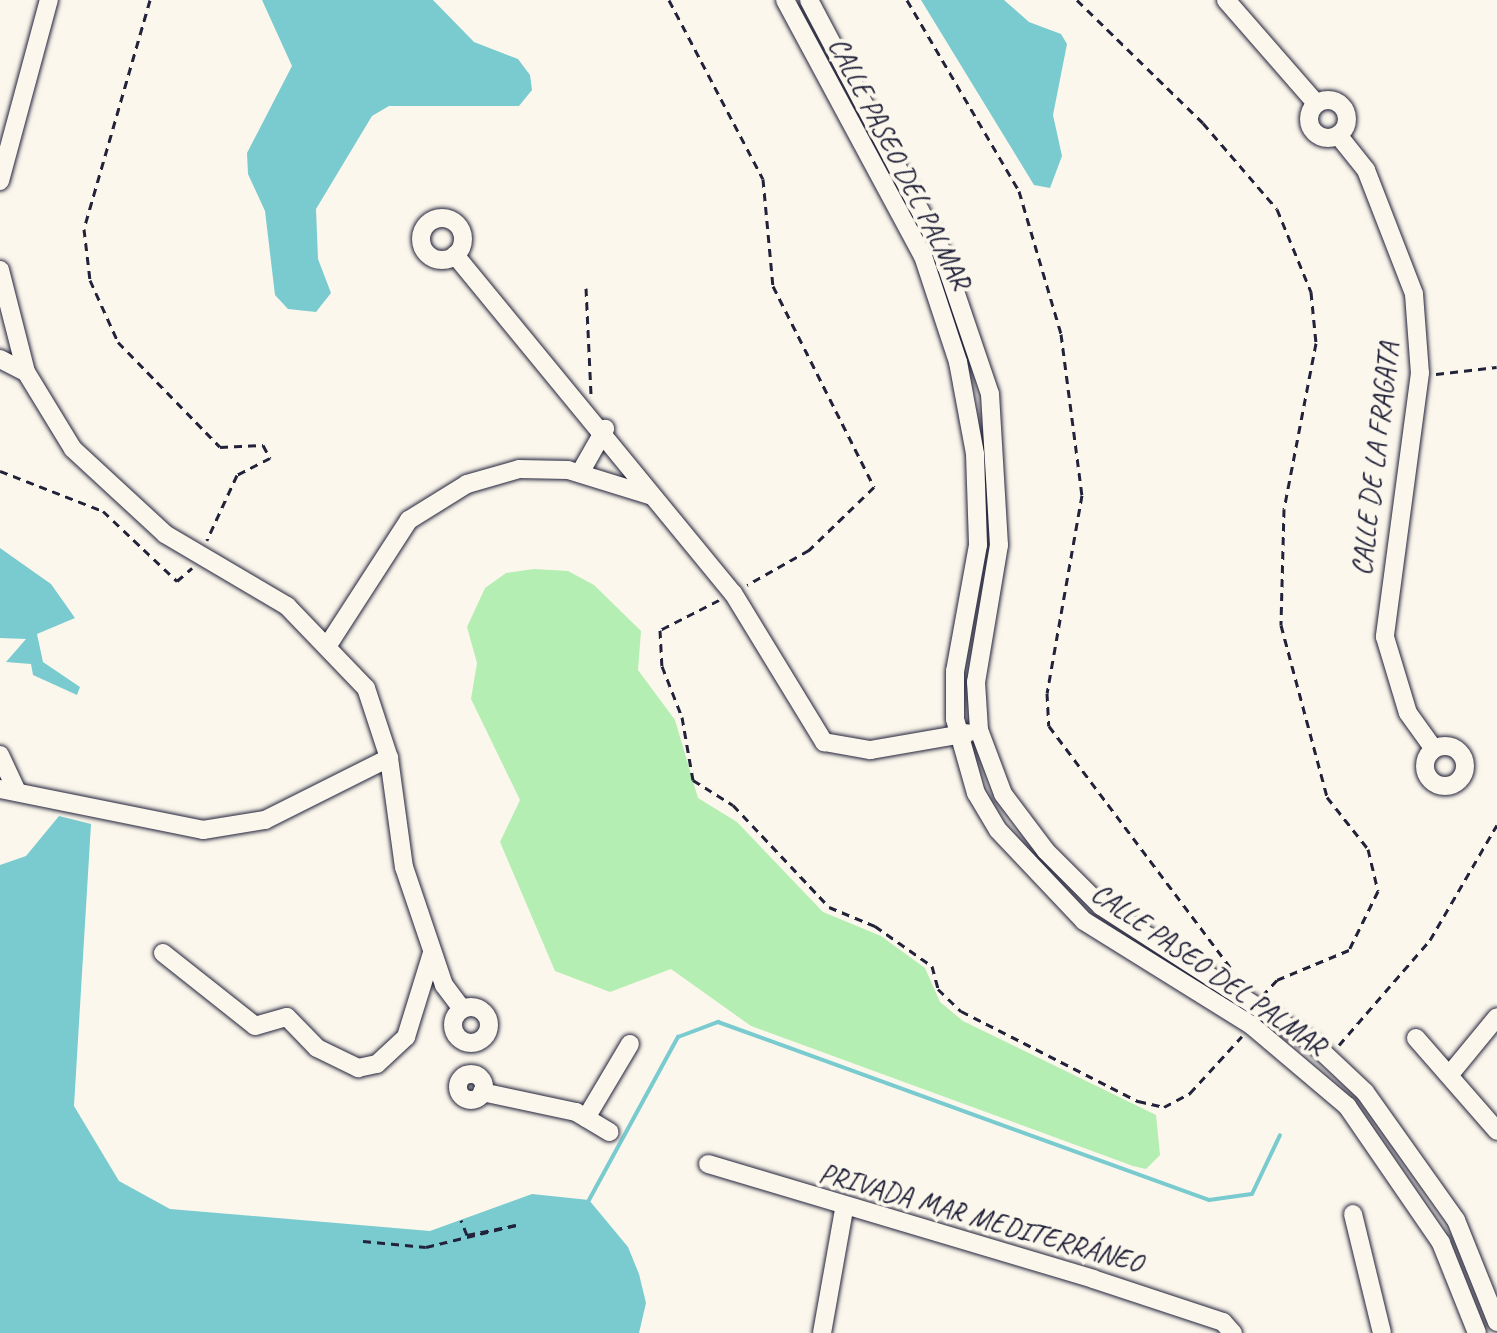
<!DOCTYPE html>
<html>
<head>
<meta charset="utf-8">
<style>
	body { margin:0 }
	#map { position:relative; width:1497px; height:1333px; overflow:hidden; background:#fbf7ec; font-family:Caveat,sans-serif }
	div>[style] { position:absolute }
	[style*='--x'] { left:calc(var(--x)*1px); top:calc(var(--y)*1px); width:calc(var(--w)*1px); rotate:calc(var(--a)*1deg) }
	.green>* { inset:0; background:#b5eeb2 }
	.water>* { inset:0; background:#79cbd0 }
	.stream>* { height:4px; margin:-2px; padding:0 2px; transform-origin:2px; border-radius:2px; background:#79cbd0 }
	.path>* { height:3px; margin-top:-1.5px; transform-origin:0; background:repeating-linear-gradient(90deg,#22223b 0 8px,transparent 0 14px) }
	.roads { filter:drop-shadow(0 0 2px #22223b) drop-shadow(0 0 2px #22223b) }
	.minor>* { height:18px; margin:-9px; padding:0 9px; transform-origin:9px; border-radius:9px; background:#fbf7ec }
	.minor>.ring { margin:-9px; padding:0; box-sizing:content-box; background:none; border:18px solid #fbf7ec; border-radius:50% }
	span { translate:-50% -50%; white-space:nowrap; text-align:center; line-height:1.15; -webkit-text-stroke:8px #fbf7ec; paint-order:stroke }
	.street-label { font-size:28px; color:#22223b }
</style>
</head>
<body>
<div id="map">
	<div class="green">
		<i style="clip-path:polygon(534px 569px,568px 571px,594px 585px,641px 631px,638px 670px,675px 720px,698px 798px,737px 822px,823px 912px,881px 936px,925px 968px,940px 1002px,963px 1021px,1156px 1115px,1160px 1155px,1146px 1169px,1133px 1166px,751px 1026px,671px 969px,610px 992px,555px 971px,500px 842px,520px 800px,471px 699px,477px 663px,467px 627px,485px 588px,506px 573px)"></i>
	</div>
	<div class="water">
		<i style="clip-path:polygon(262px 0,433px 0,474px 42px,518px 59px,530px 75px,532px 90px,519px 106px,389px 106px,372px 116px,316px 209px,318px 259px,331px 293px,316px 312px,288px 309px,275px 295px,265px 211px,248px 174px,247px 153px,292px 66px)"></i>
		<i style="clip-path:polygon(921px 0,1004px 0,1029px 22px,1061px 34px,1067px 44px,1053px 115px,1062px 156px,1050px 188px,1034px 185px)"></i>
		<i style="clip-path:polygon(0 548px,51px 584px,75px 618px,37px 634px,43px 662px,80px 687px,77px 695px,33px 675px,31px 664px,6px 662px,26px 639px,0 638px)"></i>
		<i style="clip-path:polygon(59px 816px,91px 824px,74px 1106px,119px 1181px,170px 1209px,430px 1231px,532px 1194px,589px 1200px,628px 1247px,639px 1274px,646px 1303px,639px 1333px,0 1333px,0 865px,26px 856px)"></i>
	</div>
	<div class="stream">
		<i style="--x:589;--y:1200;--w:186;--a:-61.4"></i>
		<i style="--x:678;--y:1037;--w:43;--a:-20.6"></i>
		<i style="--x:718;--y:1022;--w:522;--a:19.93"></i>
		<i style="--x:1209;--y:1200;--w:43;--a:-7.9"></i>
		<i style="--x:1252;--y:1194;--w:65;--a:-64.6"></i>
	</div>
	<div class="path">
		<i style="--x:150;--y:0;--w:238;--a:106.1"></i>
		<i style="--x:84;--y:229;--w:51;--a:83.3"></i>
		<i style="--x:90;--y:280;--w:68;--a:65.7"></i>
		<i style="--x:118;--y:342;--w:146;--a:45.8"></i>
		<i style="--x:220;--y:447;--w:43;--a:-2.7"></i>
		<i style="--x:263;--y:445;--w:15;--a:62"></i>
		<i style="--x:270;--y:458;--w:37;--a:153"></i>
		<i style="--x:237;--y:475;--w:72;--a:114.8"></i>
		<i style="--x:669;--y:0;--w:202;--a:62.3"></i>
		<i style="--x:763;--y:179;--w:107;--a:84.7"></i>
		<i style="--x:773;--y:286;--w:225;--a:63.3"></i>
		<i style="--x:874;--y:487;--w:91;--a:135.9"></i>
		<i style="--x:809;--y:550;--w:71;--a:150.6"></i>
		<i style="--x:907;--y:0;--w:221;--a:59.6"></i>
		<i style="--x:1019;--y:191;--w:149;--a:73.6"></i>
		<i style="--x:1061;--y:334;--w:162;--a:82.6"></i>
		<i style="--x:1082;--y:495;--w:201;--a:100"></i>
		<i style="--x:1047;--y:693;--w:33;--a:87"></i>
		<i style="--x:1049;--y:726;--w:306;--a:53.1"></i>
		<i style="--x:1077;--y:0;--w:176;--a:44.3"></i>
		<i style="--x:1203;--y:123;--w:113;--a:49.3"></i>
		<i style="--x:1277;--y:209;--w:90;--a:67.7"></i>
		<i style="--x:1311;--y:292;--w:51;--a:84.4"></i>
		<i style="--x:1316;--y:343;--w:169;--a:100.9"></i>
		<i style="--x:1284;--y:509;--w:116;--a:91.5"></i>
		<i style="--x:1281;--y:625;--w:178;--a:75"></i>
		<i style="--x:1327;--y:797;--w:66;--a:51.7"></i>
		<i style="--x:1368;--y:849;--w:43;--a:76.6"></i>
		<i style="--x:1378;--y:891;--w:66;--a:116.2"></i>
		<i style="--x:1349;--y:950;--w:78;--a:157.4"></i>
		<i style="--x:1277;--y:980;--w:19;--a:133"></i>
		<i style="--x:586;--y:288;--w:106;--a:87.3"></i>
		<i style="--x:1436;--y:374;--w:61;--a:-6.5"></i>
		<i style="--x:0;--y:471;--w:110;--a:21.2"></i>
		<i style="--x:103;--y:511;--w:102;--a:43.4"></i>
		<i style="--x:177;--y:581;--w:20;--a:-41"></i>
		<i style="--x:719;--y:600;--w:66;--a:153"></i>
		<i style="--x:660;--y:630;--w:36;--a:87"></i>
		<i style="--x:662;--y:666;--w:55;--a:68.6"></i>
		<i style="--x:682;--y:717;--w:64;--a:80.1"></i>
		<i style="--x:693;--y:780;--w:47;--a:32"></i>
		<i style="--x:733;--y:805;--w:140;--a:46.7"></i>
		<i style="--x:829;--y:907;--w:50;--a:22.4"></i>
		<i style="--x:875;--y:926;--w:70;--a:35.1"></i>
		<i style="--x:932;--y:966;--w:24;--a:75"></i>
		<i style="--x:938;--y:989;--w:32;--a:44"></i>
		<i style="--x:961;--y:1011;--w:199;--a:27"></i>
		<i style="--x:1138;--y:1101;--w:27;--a:13"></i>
		<i style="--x:1164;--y:1107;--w:30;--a:-28"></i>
		<i style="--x:1190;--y:1093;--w:77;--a:-47.6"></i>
		<i style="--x:1339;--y:1045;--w:139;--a:-49.1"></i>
		<i style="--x:1430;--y:940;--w:133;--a:-59.8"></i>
		<i style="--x:363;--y:1241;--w:63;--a:5.4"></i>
		<i style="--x:426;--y:1247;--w:93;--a:-13.7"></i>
		<i style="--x:516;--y:1225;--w:50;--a:168.5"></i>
		<i style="--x:467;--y:1235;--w:16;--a:-112"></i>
	</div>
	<div class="roads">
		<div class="minor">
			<i style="--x:785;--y:0;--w:291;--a:61.7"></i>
			<i style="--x:923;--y:256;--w:112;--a:71.7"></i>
			<i style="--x:958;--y:362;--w:94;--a:79.5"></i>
			<i style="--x:975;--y:454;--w:91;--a:88.1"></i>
			<i style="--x:978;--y:545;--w:128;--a:100.3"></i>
			<i style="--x:955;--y:671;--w:48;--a:90"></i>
			<i style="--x:955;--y:719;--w:77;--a:74.2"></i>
			<i style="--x:976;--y:793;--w:43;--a:59.3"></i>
			<i style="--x:998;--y:830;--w:125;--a:46.6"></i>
			<i style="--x:1084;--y:921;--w:197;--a:31.9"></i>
			<i style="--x:1251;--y:1025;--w:126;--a:40.2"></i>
			<i style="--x:1347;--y:1106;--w:166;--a:55.5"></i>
			<i style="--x:1441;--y:1243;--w:97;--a:68.2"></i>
			<i style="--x:809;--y:0;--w:283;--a:62.2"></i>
			<i style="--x:941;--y:250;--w:152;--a:71.2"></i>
			<i style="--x:990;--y:394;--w:151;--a:86.6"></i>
			<i style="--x:999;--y:545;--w:139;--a:99.5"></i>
			<i style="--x:976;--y:682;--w:48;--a:86.4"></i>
			<i style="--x:979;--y:730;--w:68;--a:69.4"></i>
			<i style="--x:1003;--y:794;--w:71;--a:53"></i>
			<i style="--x:1046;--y:851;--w:78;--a:45"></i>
			<i style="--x:1101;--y:906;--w:252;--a:32.9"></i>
			<i style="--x:1313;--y:1043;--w:71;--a:43.3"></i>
			<i style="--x:1365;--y:1092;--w:157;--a:54.6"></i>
			<i style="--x:1456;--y:1220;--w:110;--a:68.1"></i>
			<i style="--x:1226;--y:0;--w:137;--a:48.9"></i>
			<i class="ring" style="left:1309px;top:100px;width:20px;height:20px"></i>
			<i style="--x:1338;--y:135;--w:45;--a:51.3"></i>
			<i style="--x:1366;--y:170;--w:133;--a:68.8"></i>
			<i style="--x:1414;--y:294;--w:79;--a:85.7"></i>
			<i style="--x:1420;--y:373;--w:266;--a:97.6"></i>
			<i style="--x:1385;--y:637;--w:79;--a:73.2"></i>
			<i style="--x:1408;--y:713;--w:44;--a:54.2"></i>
			<i style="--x:0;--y:181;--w:188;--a:-74.9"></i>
			<i class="ring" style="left:421px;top:218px;width:24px;height:24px"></i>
			<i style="--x:455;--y:255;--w:438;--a:50.6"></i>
			<i style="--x:733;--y:593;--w:175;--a:58.6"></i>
			<i style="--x:824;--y:742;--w:47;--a:9.9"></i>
			<i style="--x:870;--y:750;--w:99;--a:-9.8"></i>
			<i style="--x:0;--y:270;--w:105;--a:75.7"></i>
			<i style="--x:26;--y:372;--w:90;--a:58.6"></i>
			<i style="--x:73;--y:449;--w:125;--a:42.7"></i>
			<i style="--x:165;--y:534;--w:142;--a:30.5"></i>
			<i style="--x:287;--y:606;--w:114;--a:46.1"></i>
			<i style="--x:366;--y:688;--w:74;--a:71.8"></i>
			<i style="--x:389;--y:758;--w:110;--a:82.2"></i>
			<i style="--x:404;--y:867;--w:125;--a:71.3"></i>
			<i style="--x:444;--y:985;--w:30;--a:53"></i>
			<i style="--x:0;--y:359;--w:29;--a:27"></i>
			<i style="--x:580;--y:473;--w:51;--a:-60.4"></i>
			<i style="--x:328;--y:645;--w:149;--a:-57.1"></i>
			<i style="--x:409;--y:520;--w:68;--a:-31.8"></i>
			<i style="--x:467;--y:484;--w:54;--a:-16.1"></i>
			<i style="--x:519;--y:469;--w:49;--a:1.2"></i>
			<i style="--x:568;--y:470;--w:88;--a:17.2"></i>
			<i class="ring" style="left:1425px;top:746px;width:22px;height:22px"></i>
			<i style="--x:0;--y:755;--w:40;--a:65"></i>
			<i style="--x:0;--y:789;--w:207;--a:11.4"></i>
			<i style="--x:203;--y:830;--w:63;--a:-9.2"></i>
			<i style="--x:265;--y:820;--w:139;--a:-26.6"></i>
			<i style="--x:163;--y:953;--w:117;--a:38.4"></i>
			<i style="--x:255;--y:1026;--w:33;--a:-16"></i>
			<i style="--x:287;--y:1017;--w:43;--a:45.9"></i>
			<i style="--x:317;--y:1048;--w:46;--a:26"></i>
			<i style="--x:358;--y:1068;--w:19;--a:-12"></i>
			<i style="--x:377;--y:1064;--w:40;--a:-43"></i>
			<i style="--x:406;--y:1037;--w:88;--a:-72.8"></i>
			<i class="ring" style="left:453px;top:1007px;width:18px;height:18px"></i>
			<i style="--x:1416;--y:1038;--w:123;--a:48.9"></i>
			<i style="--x:1451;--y:1073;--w:72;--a:-50.6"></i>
			<i class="ring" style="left:458px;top:1074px;width:8px;height:8px"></i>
			<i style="--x:482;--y:1092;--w:96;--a:12"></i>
			<i style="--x:576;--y:1112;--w:39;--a:31"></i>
			<i style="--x:586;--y:1118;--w:86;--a:-59.3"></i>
			<i style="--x:708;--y:1164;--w:402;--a:16.6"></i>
			<i style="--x:1093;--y:1279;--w:137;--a:18.3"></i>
			<i style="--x:1223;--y:1322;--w:15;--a:48"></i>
			<i style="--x:1353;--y:1214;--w:122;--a:76.3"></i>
			<i style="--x:822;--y:1333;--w:126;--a:-79.9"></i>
		</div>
	</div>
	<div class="street-label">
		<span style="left:900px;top:163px;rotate:63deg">CALLE PASEO DEL PALMAR</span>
		<span style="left:1375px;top:459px;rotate:-83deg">CALLE DE LA FRAGATA</span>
		<span style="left:1209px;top:969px;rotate:35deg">CALLE PASEO DEL PALMAR</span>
		<span style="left:981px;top:1218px;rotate:16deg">PRIVADA MAR MEDITERRÁNEO</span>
	</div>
</div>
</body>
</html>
